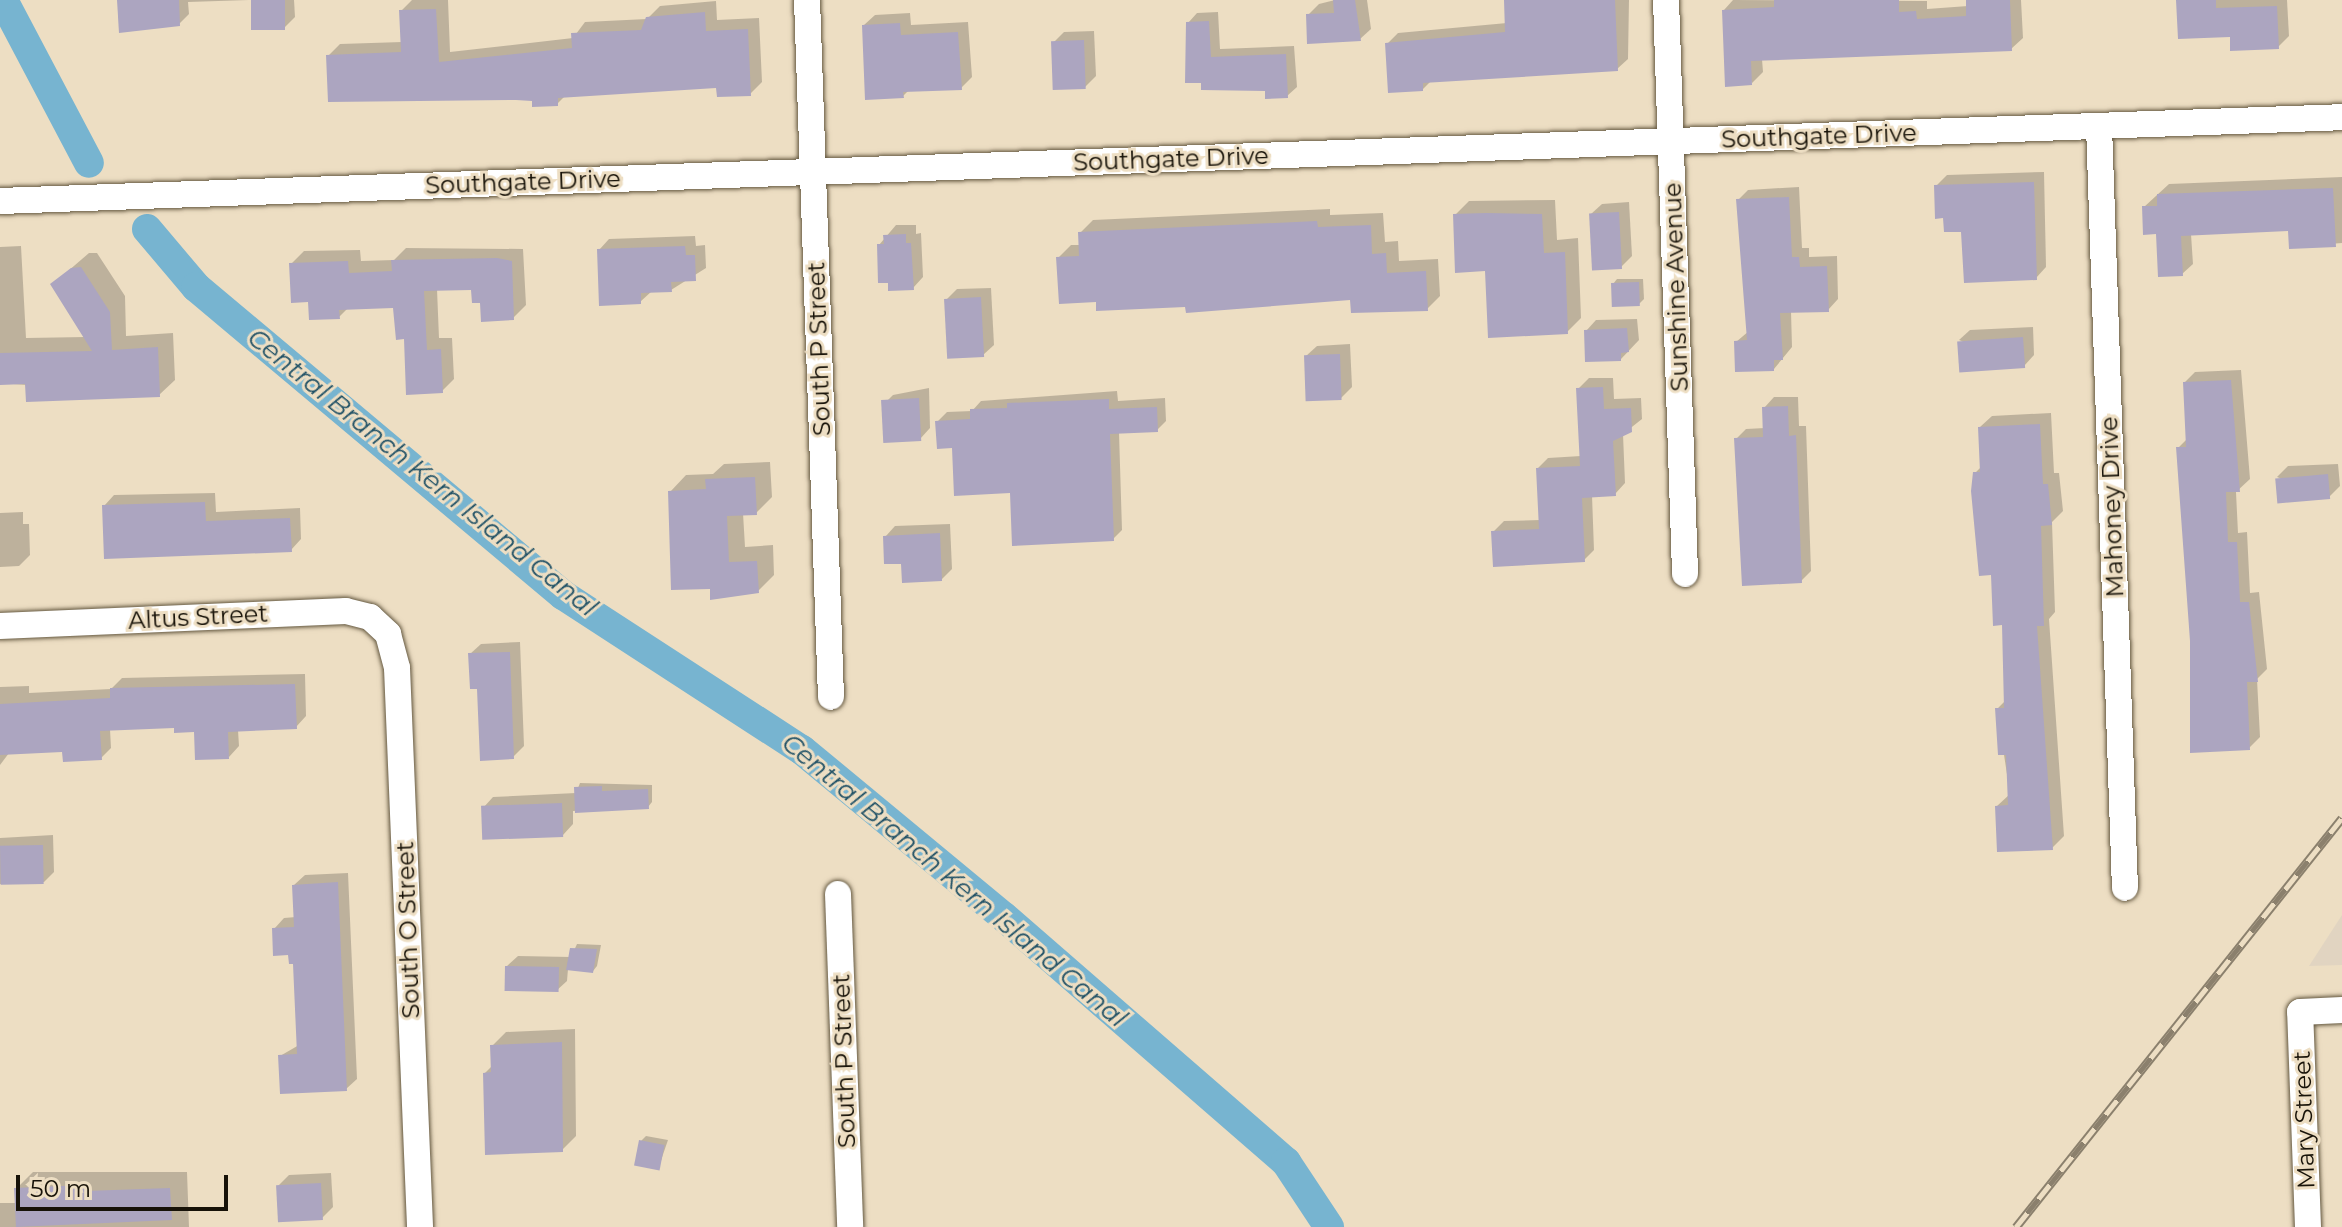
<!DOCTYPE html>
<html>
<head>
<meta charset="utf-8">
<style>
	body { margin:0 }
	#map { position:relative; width:2342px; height:1227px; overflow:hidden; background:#eddec3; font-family:Montserrat,sans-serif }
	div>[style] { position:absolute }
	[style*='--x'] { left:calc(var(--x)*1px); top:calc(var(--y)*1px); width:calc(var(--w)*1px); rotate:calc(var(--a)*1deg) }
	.industrial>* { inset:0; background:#e1d4c1 }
	.shadow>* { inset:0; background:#0003 }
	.canal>* { height:30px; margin:-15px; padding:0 15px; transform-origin:15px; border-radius:15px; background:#77b4d0 }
	.building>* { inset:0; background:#aca5c0; transform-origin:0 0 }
	.roads { filter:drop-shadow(0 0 2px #645840) drop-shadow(0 0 2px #645840) }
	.minor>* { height:26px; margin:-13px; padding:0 13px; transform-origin:13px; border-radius:13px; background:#fff }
	.rail>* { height:9px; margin-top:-4.5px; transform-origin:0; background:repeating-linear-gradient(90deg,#eddec3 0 18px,#8b806d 0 36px); box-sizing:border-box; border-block:2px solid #8b806d }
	span { translate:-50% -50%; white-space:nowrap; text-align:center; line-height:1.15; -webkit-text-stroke:6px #eddec3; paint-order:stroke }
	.street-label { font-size:24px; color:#171208 }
	.water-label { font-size:26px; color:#205166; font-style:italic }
	.scale { position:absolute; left:16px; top:1175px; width:212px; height:36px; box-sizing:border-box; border:4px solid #171208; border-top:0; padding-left:10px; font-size:24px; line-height:28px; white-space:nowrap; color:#171208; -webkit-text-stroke:6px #eddec3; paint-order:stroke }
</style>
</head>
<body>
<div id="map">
	<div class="industrial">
		<i style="clip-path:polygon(2342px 915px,2342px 965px,2309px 966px)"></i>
	</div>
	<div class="shadow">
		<i style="clip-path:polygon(119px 0,249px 0,188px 2px,189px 14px,179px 24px)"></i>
		<i style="clip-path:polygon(253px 0,294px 0,295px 17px,285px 27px)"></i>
		<i style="clip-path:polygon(412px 0,448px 0,450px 52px,573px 38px,585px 22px,647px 19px,660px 6px,716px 1px,717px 20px,759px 18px,762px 82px,750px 94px,718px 86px,565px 96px,557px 104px,328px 56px,340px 44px,402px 42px,401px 11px)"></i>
		<i style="clip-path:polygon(1335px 0,1367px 0,1371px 29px,1360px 39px,1308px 15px,1319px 4px)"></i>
		<i style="clip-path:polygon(1506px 0,1629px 0,1628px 59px,1617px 69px,1431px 81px,1422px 90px,1387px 44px,1398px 33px,1507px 23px)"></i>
		<i style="clip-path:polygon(1733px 0,1927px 1px,1927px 9px,1968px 6px,1968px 0,2021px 0,2023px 38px,2011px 49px,1762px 59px,1763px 72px,1752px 83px,1724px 10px)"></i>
		<i style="clip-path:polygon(2178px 0,2287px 0,2289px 36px,2278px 47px,2232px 35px)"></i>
		<i style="clip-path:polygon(1218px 12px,1220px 49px,1294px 46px,1297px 87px,1287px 96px,1266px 89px,1203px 88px,1188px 23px,1197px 13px)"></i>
		<i style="clip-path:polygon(910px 13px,911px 25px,968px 22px,972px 77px,961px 88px,910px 89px,903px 96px,864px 25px,875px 15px)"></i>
		<i style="clip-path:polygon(1094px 31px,1096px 76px,1085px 87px,1053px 43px,1064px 32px)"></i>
		<i style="clip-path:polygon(2044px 172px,2046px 267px,2036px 278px,1945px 216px,1936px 186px,1947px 175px)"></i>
		<i style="clip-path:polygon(2342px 177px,2342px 243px,2291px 247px,2290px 229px,2191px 234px,2193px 264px,2182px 274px,2144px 207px,2169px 184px)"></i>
		<i style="clip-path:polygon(1799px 187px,1802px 248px,1809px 248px,1809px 257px,1837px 256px,1838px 299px,1828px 310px,1791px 311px,1792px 347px,1774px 369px,1736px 342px,1749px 331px,1738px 200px,1748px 190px)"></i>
		<i style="clip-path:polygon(1555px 200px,1557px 240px,1578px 238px,1581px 318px,1567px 332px,1487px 269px,1455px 215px,1469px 201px)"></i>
		<i style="clip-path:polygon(1629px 202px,1632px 256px,1621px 267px,1591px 214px,1602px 204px)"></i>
		<i style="clip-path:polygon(1330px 209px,1330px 215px,1383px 213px,1385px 242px,1398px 241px,1399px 261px,1438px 259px,1440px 296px,1427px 309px,1352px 298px,1187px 311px,1187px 305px,1098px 300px,1058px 258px,1071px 245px,1080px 245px,1080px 233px,1093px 220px)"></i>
		<i style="clip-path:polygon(896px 225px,916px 225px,916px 234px,921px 233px,923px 277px,913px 288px,879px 245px)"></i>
		<i style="clip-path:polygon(695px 236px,696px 246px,705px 245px,706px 268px,671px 290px,652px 291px,640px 302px,599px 250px,609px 239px)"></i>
		<i style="clip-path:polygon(21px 246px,26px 338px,85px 337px,53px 284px,89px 253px,97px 253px,125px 296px,126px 336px,173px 333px,175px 380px,159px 395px,0 383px,0 247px)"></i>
		<i style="clip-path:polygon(406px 248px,523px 249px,526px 305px,513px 318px,482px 301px,473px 288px,437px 289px,439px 338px,452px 338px,454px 379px,442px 391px,406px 337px,395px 306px,348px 308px,339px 317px,310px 300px,291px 264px,304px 251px,360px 250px,361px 261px,394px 260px)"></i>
		<i style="clip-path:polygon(1617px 279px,1643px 279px,1644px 299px,1639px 304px,1613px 284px)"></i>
		<i style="clip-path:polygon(991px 288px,994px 345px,983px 355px,946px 300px,957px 289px)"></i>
		<i style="clip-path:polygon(1637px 319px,1639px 340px,1621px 359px,1586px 331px,1596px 320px)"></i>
		<i style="clip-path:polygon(2033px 327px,2034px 355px,2024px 366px,1959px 340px,1970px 330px)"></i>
		<i style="clip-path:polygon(1350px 344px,1352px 387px,1341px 398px,1306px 356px,1317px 346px)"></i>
		<i style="clip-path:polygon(2241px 370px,2250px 479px,2236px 492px,2238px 533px,2247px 532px,2250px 593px,2259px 592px,2267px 669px,2257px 679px,2260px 737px,2249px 748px,2192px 641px,2178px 448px,2187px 439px,2185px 382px,2195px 372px)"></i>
		<i style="clip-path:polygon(1589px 378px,1613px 378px,1614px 399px,1641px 398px,1642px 419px,1623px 434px,1625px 483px,1615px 494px,1592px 495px,1594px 550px,1584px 560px,1493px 532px,1504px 521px,1540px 520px,1538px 468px,1548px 458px,1581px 456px,1578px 389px)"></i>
		<i style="clip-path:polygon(929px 388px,930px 428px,920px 439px,883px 405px,893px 395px)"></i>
		<i style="clip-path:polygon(1117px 391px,1118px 401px,1165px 398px,1166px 421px,1157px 430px,1119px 432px,1122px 530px,1113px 539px,1012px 491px,953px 446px,938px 421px,947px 412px,972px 411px,981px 401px)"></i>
		<i style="clip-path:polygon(1774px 397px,1798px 397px,1799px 426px,1806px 426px,1811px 571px,1801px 581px,1736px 439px,1746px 429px,1765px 428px,1764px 408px)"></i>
		<i style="clip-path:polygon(2051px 413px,2054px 473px,2059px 473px,2063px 511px,2052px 522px,2055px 612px,2049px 619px,2064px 836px,2052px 848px,1997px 806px,2010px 794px,1997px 709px,2006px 700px,2004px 623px,1975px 473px,1982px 466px,1980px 427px,1992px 416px)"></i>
		<i style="clip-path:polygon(770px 462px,772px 497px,756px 513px,743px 513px,745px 547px,773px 545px,774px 575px,758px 591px,712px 587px,670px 492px,686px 475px,713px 474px,724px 464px)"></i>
		<i style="clip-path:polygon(2338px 464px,2340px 486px,2329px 497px,2277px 477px,2288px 466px)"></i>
		<i style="clip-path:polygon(215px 493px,216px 512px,300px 508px,301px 539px,291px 550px,104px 506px,114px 495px)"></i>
		<i style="clip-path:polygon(23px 512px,23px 524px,29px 524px,30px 555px,19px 566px,0 567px,0 513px)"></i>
		<i style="clip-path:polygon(950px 524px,952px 569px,941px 580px,902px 562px,885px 537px,895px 526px)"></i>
		<i style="clip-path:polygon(520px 642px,524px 746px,513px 757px,470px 654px,481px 644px)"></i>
		<i style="clip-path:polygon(305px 674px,306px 716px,296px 727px,238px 730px,239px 746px,229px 757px,196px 730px,176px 726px,110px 729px,111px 748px,101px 758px,64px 750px,9px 753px,0 765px,0 687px,29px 686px,29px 693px,111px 689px,122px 678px)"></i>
		<i style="clip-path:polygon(580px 783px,652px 785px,652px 802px,648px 807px,573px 811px,573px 824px,563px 835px,483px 808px,493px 797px,576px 793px)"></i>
		<i style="clip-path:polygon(53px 835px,54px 872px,44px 882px,0 884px,0 838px)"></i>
		<i style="clip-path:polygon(348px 873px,357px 1079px,346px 1089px,280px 1056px,299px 1045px,295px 962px,274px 929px,284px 918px,296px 917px,294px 885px,305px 875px)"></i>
		<i style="clip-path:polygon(577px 944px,601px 945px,597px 966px,593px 971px,568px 969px,567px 981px,556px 991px,507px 966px,518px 956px,571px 957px)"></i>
		<i style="clip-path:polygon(575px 1029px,576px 1136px,562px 1150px,485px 1073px,493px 1065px,492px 1046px,506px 1032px)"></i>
		<i style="clip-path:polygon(646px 1136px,668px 1140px,658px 1169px,641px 1141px)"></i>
		<i style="clip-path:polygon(33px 1172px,187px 1172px,189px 1227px,0 1227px,0 1203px,17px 1203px,16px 1189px)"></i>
		<i style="clip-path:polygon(331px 1173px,333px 1207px,322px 1218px,278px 1186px,289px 1175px)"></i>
	</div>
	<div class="canal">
		<i style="--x:3;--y:0;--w:184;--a:62.2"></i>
		<i style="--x:147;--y:229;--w:76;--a:49.8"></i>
		<i style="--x:196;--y:287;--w:479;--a:40"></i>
		<i style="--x:563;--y:595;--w:285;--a:33"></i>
		<i style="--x:802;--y:750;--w:262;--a:39.6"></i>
		<i style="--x:1004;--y:917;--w:374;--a:41"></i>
		<i style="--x:1286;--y:1162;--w:78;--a:56.5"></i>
	</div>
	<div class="building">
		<i style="clip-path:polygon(117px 0,179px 0,180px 26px,119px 33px)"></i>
		<i style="left:251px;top:0;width:34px;height:30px"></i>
		<i style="clip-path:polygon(1333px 0,1355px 0,1361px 41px,1307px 44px,1306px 14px,1334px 13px)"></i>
		<i style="clip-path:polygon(1504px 0,1615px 0,1618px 71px,1423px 83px,1423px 91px,1388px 93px,1385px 43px,1505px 32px)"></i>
		<i style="clip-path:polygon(1774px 0,1899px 0,1899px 12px,1916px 11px,1917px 19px,1966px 16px,1966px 0,2010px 0,2012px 51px,1751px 61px,1752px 85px,1725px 87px,1722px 10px,1774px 7px)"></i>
		<i style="clip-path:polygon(2176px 0,2216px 0,2216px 8px,2277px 6px,2279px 49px,2230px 51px,2230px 37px,2178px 39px)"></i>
		<i style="clip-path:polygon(436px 9px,439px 62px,572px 48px,571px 33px,641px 30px,646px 17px,705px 12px,706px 31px,748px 29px,751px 96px,717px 97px,716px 88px,558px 98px,558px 106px,532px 107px,532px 101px,516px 100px,328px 102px,326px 55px,401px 52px,399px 10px)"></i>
		<i style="clip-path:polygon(1209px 21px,1211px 57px,1286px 54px,1288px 98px,1265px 99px,1265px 91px,1201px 90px,1201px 83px,1185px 83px,1186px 22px)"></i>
		<i style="clip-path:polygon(900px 23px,901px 35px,958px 32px,962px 90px,903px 92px,904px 98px,865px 100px,862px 25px)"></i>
		<i style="left:1084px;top:40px;width:49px;height:33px;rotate:88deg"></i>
		<i style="clip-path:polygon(2034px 182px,2037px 280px,1964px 283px,1961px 232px,1944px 232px,1943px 218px,1935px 219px,1934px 185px)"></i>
		<i style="clip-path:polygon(2333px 188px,2336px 247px,2289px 249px,2288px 231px,2181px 236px,2183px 276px,2158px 277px,2156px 234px,2143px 235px,2142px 206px,2157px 206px,2157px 194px)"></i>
		<i style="clip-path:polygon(1789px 197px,1792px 257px,1799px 257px,1800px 267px,1827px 266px,1829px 312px,1780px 313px,1783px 360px,1774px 360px,1774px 371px,1735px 372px,1734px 341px,1747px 340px,1736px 199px)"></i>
		<i style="left:1619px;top:212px;width:57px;height:30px;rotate:87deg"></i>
		<i style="clip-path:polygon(1486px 213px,1542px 214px,1544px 253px,1565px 252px,1568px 334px,1488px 338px,1485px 271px,1455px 273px,1453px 214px)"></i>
		<i style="clip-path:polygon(1317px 221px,1318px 227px,1371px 225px,1372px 254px,1386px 253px,1387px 273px,1426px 271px,1428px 311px,1351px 313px,1350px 300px,1186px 313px,1185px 307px,1096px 311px,1096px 302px,1059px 304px,1056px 257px,1079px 256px,1078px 232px)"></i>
		<i style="clip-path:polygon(906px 234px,906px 243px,911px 243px,914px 290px,888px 291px,888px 283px,878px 283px,877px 244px,884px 244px,883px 235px)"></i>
		<i style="clip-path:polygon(685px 246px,686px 255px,695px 255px,696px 281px,671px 282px,672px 292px,641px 293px,641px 304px,599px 306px,597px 249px)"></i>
		<i style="clip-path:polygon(497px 258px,512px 261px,514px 320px,481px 322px,480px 303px,472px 303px,471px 290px,424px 291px,427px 350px,441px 349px,443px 393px,406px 395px,404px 339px,396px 340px,393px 308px,339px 310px,340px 319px,309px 320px,308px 302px,291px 303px,289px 263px,348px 261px,349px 273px,392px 271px,391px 260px)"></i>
		<i style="clip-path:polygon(81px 267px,110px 312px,112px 350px,158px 347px,160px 397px,26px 402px,25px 384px,0 385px,0 353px,92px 351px,50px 284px,71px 268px)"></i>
		<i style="left:1639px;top:282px;width:24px;height:28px;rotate:88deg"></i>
		<i style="left:981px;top:297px;width:60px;height:37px;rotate:87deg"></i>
		<i style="clip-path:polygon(1627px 328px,1629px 352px,1621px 353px,1621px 361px,1585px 362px,1584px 330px)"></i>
		<i style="left:2023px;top:337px;width:31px;height:66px;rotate:86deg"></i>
		<i style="left:1340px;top:354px;width:46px;height:36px;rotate:88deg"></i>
		<i style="clip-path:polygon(2231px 380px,2240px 492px,2226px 492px,2228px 542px,2237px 542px,2240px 602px,2249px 602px,2258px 682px,2247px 682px,2250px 750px,2190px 753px,2190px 641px,2176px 447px,2186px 447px,2183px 382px)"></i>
		<i style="clip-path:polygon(1603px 387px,1604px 409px,1631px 408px,1632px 432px,1613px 441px,1616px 496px,1582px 498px,1585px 562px,1493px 567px,1491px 531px,1539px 529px,1536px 468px,1580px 466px,1576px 388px)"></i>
		<i style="left:919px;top:398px;width:43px;height:38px;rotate:87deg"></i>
		<i style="clip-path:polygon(1109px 399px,1109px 409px,1157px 407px,1158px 432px,1110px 434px,1114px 541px,1012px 546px,1010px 493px,954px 496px,952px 448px,937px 449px,935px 421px,970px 419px,970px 409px,1007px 408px,1007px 403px)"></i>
		<i style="clip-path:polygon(1788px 406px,1789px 436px,1796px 435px,1802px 583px,1742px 586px,1734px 438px,1763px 437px,1762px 407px)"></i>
		<i style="clip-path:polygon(2040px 424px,2043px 484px,2048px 484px,2052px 525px,2041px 526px,2044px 626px,2037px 626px,2053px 850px,1997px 852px,1995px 806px,2008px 805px,2006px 755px,1998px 755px,1995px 708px,2004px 708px,2002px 625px,1993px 626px,1991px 575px,1979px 576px,1971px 491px,1973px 472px,1980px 472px,1978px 427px)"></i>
		<i style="left:2328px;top:474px;width:25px;height:53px;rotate:85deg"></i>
		<i style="clip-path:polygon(755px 477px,757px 515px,727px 516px,729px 562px,757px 561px,759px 593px,710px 600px,710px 589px,671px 590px,668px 491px,706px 489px,705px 479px)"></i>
		<i style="clip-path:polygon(205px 502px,206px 521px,290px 518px,292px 552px,104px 559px,102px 505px)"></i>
		<i style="clip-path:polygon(940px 533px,942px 581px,902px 583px,901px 564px,884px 564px,883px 536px)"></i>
		<i style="clip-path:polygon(510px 652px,514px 759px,480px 761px,477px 689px,470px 689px,468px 653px)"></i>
		<i style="clip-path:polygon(295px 684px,297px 729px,228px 732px,229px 759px,195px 760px,194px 732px,174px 733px,174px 728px,100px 731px,102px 760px,63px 762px,62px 752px,0 755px,0 704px,110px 698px,110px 688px)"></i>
		<i style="clip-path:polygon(602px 786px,602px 791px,648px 789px,649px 809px,575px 813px,574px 787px)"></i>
		<i style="left:562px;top:803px;width:34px;height:81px;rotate:88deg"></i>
		<i style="left:43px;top:845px;width:39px;height:43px;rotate:89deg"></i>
		<i style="clip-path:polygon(338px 882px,347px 1091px,280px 1094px,278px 1055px,297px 1054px,293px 964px,289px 964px,288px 955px,273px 956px,272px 928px,294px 927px,292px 885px)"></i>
		<i style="clip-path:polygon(570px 948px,597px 949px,593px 973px,566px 970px)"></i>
		<i style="left:505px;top:966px;width:54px;height:25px;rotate:1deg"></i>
		<i style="clip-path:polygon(562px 1042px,563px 1152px,485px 1155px,483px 1073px,491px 1072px,490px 1045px)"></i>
		<i style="left:639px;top:1140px;width:26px;height:26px;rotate:11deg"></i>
		<i style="left:321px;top:1183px;width:37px;height:45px;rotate:87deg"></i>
		<i style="clip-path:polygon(86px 1185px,86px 1191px,170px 1188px,172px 1220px,16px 1227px,14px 1188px)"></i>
	</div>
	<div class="roads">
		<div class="minor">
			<i style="--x:807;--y:0;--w:697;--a:88.03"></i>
			<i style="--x:1666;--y:0;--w:574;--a:88.1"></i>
			<i style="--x:2099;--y:126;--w:762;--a:88.05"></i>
			<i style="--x:0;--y:201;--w:2344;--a:-2.05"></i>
			<i style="--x:0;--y:626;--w:346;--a:-2.5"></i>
			<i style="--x:346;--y:611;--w:25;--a:14"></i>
			<i style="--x:370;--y:617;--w:25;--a:43"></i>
			<i style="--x:388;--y:634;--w:35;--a:75"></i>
			<i style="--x:397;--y:668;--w:559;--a:87.64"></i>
			<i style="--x:838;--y:894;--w:333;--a:87.9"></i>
			<i style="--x:2308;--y:1227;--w:215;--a:-92.1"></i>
			<i style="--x:2300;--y:1012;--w:42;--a:-2.7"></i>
		</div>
	</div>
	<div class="rail">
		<i style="--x:2016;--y:1227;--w:523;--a:-51.44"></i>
	</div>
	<div class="street-label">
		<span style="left:1819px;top:136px;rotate:-2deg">Southgate Drive</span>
		<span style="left:1171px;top:159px;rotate:-2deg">Southgate Drive</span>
		<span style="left:523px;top:182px;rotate:-2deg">Southgate Drive</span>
		<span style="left:1676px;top:287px;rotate:-92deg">Sunshine Avenue</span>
		<span style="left:819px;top:349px;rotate:-92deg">South P Street</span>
		<span style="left:2112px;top:507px;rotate:-92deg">Mahoney Drive</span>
		<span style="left:198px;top:617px;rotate:-3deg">Altus Street</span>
		<span style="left:408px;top:930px;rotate:-92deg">South O Street</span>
		<span style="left:844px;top:1061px;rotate:-92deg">South P Street</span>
		<span style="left:2304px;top:1120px;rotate:-92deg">Mary Street</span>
	</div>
	<div class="water-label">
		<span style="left:422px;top:473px;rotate:39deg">Central Branch Kern Island Canal</span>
		<span style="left:954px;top:881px;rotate:40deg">Central Branch Kern Island Canal</span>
	</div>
	<div class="scale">50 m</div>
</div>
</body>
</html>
